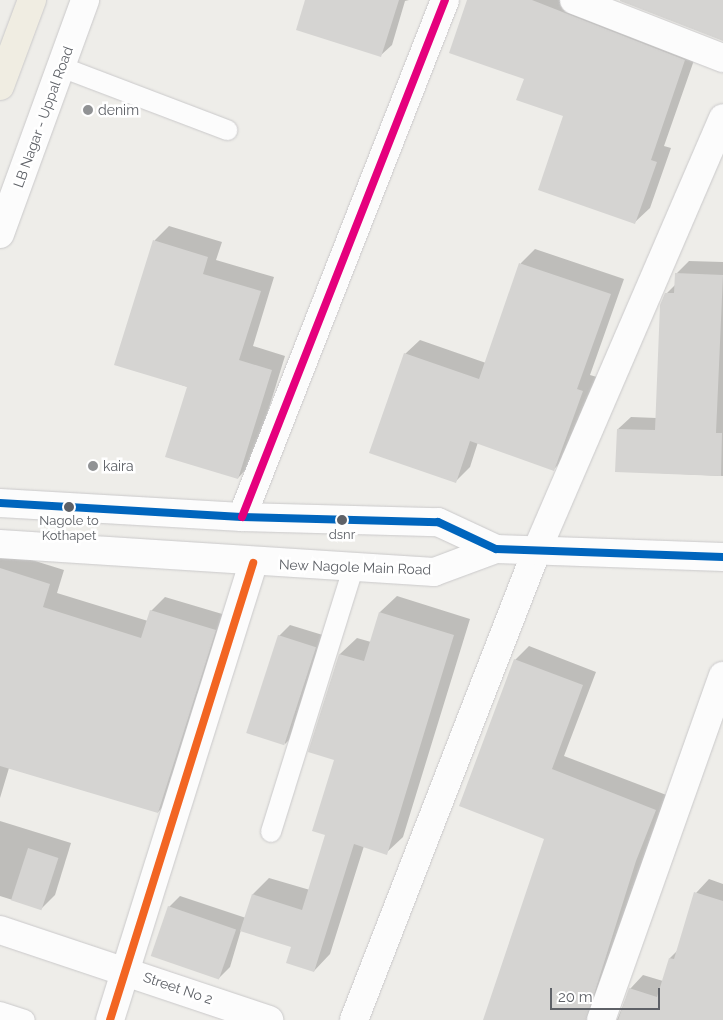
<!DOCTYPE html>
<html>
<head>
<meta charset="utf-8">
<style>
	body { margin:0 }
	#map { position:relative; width:723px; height:1020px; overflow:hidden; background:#eeede9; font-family:Raleway,sans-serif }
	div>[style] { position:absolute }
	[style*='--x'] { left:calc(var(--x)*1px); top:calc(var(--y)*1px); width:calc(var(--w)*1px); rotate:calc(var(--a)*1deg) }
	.shadow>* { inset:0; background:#0003 }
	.building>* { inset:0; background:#d5d4d2; transform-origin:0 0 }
	.roads { filter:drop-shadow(0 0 1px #cac9ca) drop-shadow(0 0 1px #cac9ca) }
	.lane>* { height:20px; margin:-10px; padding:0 10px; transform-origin:10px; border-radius:10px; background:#fcfcfc }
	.street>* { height:28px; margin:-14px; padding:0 14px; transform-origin:14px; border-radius:14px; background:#fcfcfc }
	.secondary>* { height:28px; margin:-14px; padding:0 14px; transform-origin:14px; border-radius:14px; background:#fcfcfc }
	.highway>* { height:28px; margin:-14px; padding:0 14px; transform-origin:14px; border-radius:14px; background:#f0ede2 }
	.bus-1>* { height:8px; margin:-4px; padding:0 4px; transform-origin:4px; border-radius:4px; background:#0065bd }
	.bus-2>* { height:8px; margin:-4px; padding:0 4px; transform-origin:4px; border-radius:4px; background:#e5007d }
	.bus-3>* { height:8px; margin:-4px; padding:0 4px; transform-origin:4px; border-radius:4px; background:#f26522 }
	.dots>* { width:14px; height:14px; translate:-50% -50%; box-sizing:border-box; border:2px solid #fff; border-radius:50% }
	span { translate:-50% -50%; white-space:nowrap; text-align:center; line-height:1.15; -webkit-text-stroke:5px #fff; paint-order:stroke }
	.bus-label { font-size:13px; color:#5e6167 }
	.poi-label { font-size:14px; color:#5e6167 }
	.left { translate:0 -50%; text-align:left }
	.street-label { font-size:14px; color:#5e6167 }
	.scale { position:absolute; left:550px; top:988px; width:110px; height:22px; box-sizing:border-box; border:2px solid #5e6167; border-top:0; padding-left:6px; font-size:15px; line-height:18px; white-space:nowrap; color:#5e6167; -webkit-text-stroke:4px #fff; paint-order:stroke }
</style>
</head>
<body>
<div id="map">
	<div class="shadow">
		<i style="clip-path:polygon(307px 0,409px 0,405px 1px,392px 45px,381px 55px)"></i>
		<i style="clip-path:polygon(468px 0,582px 0,699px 46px,664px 146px,671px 148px,650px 208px,635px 222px,564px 115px,525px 78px)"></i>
		<i style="clip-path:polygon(169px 226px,222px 242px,216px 260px,274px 277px,253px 346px,285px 356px,252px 463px,238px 478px,188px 387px,116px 364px,155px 240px)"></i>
		<i style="clip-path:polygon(535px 249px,624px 279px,590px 375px,597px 377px,568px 455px,554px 469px,478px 442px,470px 467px,455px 482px,405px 354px,420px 340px,486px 363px,521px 263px)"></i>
		<i style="clip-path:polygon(689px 261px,723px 262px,723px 476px,617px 471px,618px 429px,631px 417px,657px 418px,666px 294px,676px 284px,676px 274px)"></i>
		<i style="clip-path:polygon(0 550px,64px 570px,57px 593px,148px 621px,151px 611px,165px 597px,229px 616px,172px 798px,158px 812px,9px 768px,0 798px)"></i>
		<i style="clip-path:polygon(397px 596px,470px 619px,403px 837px,386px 853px,364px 846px,330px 954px,314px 971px,292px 946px,241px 930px,230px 967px,219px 978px,169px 907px,180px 896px,246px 918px,253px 894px,269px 878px,310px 890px,327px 835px,335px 759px,310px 751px,340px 654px,357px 638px,371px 642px,380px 612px)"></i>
		<i style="clip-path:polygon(290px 625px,326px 636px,296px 733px,285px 744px,279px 636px)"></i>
		<i style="clip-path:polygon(529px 646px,596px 672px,564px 756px,669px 796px,611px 1020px,485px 1020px,546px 838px,515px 660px)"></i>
		<i style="clip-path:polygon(0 821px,71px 843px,55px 895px,41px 909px,0 896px)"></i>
		<i style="clip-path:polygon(709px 879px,723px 884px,723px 1020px,617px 1020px,630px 989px,643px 975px,663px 981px,670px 958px,678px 950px,696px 893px)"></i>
	</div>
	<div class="building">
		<i style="clip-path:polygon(305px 0,399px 0,381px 57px,296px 30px)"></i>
		<i style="clip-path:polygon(467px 0,532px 0,685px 60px,651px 160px,657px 162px,635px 224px,538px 190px,563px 116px,516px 100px,524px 79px,449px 53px)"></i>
		<i style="clip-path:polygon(620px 0,723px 0,723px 41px,620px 1px)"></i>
		<i style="clip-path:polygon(153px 240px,208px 257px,203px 274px,261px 291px,239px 360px,272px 370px,238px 479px,165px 457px,187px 387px,114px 365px)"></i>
		<i style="clip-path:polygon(519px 263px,611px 294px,577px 389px,583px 391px,554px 471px,470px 441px,456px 483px,369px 453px,404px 353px,479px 379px)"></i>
		<i style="clip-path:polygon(675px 273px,723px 275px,716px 433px,722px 433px,721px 476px,615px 472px,617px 429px,655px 430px,660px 305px,665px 293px,674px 293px)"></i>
		<i style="clip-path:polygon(0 568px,50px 584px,43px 607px,141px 638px,150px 610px,216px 630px,158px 813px,0 766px)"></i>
		<i style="clip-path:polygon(379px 612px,454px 635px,387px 855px,354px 844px,314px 972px,286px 963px,291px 947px,240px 931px,252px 894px,302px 910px,325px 835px,312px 831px,334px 760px,308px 752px,339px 654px,364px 661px)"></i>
		<i style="left:278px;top:635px;width:40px;height:103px;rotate:18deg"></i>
		<i style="clip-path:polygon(514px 659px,583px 685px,552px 769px,656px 810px,636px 861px,586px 1020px,483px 1020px,544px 839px,459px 806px)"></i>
		<i style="left:28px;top:848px;width:32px;height:55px;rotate:18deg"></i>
		<i style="clip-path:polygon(694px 892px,723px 901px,723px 1020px,618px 1020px,629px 988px,657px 997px,669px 958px,674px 959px)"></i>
		<i style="left:168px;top:906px;width:72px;height:53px;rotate:19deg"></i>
	</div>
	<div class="roads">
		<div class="lane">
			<i style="--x:61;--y:67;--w:178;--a:20.8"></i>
			<i style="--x:271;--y:832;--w:275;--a:-72.7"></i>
			<i style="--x:0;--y:1012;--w:26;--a:18"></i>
		</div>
		<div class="street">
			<i style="--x:574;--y:0;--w:160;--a:21.3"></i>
			<i style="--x:242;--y:517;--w:555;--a:-68.56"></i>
			<i style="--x:0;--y:930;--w:284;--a:18.5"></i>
			<i style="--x:110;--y:1020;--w:479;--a:-72.6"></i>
			<i style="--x:354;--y:1020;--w:504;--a:-68.73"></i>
			<i style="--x:537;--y:550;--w:470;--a:-66.7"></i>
			<i style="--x:601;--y:1020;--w:365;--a:-70.5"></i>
		</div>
		<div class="secondary">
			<i style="--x:0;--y:234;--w:249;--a:-70"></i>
			<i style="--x:0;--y:503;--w:242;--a:3.3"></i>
			<i style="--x:242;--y:517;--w:196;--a:1.5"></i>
			<i style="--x:438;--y:522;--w:64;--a:25"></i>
			<i style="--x:496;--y:549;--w:227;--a:2"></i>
			<i style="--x:0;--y:544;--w:435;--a:3.7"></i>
			<i style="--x:434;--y:572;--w:66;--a:-20.4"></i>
		</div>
		<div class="highway">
			<i style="--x:0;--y:86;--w:92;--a:-69.6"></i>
		</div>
	</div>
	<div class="bus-1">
		<i style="--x:0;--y:503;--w:242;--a:3.3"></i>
		<i style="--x:242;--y:517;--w:196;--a:1.5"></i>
		<i style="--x:438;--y:522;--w:64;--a:25"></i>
		<i style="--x:496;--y:549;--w:227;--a:2"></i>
	</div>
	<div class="bus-2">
		<i style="--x:242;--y:517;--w:555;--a:-68.56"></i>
	</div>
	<div class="bus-3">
		<i style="--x:110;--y:1020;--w:479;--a:-72.6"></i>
	</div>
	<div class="dots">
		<i style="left:88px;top:110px;background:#909294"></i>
		<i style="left:93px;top:466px;background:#909294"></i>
		<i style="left:69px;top:507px;background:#5e6167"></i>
		<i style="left:342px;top:520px;background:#5e6167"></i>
	</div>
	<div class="bus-label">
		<span style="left:69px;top:529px">Nagole to<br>Kothapet</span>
		<span style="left:342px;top:535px">dsnr</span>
	</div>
	<div class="poi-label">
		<span class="left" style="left:98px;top:110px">denim</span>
		<span class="left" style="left:103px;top:466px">kaira</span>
	</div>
	<div class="street-label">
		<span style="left:43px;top:117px;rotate:-70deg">LB Nagar - Uppal Road</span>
		<span style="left:355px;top:567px;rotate:2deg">New Nagole Main Road</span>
		<span style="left:178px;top:988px;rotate:19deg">Street No 2</span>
	</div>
	<div class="scale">20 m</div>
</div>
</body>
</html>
